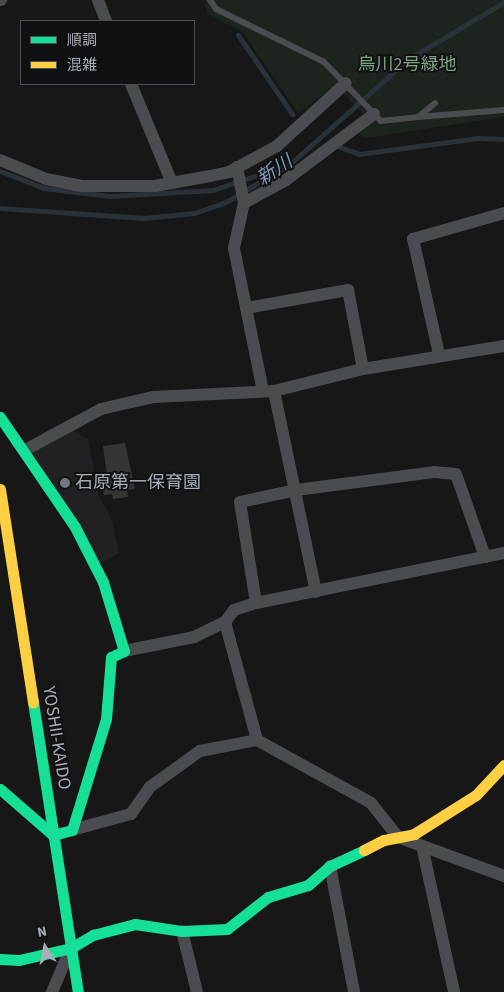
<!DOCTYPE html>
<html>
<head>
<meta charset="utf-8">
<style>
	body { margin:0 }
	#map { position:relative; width:504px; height:992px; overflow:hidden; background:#171717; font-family:"Source Sans 3","Noto Sans JP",sans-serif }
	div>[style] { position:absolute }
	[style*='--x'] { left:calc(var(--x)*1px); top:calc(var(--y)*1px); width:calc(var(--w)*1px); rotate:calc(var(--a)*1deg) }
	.built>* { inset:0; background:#212123 }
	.green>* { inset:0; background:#1d241e }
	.stream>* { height:5px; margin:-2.5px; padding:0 2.5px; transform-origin:2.5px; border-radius:2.5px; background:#2a3239 }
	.building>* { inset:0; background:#353536 }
	.lane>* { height:6px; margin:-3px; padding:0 3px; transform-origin:3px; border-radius:3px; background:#4b4c50 }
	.street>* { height:12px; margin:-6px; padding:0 6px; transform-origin:6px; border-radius:6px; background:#4b4c50 }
	.fast>* { height:11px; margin:-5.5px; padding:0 5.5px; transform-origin:5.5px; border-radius:5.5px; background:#16e098 }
	.slow>* { height:11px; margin:-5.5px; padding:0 5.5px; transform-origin:5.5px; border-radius:5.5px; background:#ffcf43 }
	.dots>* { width:14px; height:14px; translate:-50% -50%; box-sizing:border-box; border:2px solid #111113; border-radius:50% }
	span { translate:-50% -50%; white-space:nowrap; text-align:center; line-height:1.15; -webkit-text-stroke:4px #111113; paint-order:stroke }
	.park-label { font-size:18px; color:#7fa381 }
	.poi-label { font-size:18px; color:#a8adb8 }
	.left { translate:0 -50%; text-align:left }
	.street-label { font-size:18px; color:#a8adb8 }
	.water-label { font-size:19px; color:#7f9bb3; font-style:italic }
	.legend { position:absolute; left:20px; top:20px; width:175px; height:65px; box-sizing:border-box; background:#111113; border:1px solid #4d4f55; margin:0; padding:6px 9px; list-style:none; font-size:15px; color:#a8adb8 }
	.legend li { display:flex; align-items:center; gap:10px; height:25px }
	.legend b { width:25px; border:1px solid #4d4f55 }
	.north { position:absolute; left:20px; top:922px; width:50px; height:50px; -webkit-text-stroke:4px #111113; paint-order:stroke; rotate:349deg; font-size:14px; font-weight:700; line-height:20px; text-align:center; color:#a8adb8 }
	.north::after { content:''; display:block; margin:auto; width:18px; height:22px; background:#a8adb8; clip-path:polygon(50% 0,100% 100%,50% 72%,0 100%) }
</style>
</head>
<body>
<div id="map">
	<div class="built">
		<i style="clip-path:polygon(69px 428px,88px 439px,99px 497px,111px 517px,119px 553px,98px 565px,32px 451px)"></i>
	</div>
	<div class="green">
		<i style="clip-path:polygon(204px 0,504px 0,504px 117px,366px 138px,358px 134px,370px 122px,336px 85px,298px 113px,243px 32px,208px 14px)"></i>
	</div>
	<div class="stream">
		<i style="--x:238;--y:35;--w:96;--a:55.6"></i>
		<i style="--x:340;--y:147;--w:20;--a:20"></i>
		<i style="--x:359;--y:154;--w:120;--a:-7.7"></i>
		<i style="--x:478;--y:138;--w:26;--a:2"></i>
		<i style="--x:0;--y:171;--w:47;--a:21.1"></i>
		<i style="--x:44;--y:188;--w:66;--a:6.9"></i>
		<i style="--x:110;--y:196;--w:103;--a:-3.3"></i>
		<i style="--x:213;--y:190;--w:75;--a:-18.7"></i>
		<i style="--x:0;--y:208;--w:144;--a:4"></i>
		<i style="--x:144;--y:218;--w:50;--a:-5.7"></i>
		<i style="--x:194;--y:213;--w:34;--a:-19"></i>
		<i style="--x:226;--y:202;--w:74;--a:-30.7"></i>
		<i style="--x:290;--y:164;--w:157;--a:-41.6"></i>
		<i style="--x:407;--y:60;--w:113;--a:-30.9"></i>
	</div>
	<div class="building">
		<i style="clip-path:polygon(125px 443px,135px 489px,127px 490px,128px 497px,113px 499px,112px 494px,104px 495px,101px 477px,107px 476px,103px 446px)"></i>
	</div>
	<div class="lane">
		<i style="--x:210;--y:0;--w:11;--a:56"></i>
		<i style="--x:216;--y:9;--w:120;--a:26.1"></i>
		<i style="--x:324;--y:62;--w:82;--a:46"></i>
		<i style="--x:381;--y:121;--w:37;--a:-6"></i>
		<i style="--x:418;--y:117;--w:22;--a:-39"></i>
		<i style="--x:418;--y:117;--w:86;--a:-4.7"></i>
	</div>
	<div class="street">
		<i style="--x:0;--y:0;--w:1;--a:0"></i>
		<i style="--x:98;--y:0;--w:22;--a:69"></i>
		<i style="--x:131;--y:84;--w:107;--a:67.5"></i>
		<i style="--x:0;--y:160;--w:50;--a:22.4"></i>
		<i style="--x:46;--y:179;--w:36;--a:11"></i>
		<i style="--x:81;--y:186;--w:74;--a:0"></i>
		<i style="--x:155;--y:186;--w:56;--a:-10.3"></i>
		<i style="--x:210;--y:176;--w:19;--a:-12"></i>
		<i style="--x:229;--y:172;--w:55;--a:-28.4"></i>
		<i style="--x:277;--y:146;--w:93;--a:-42.4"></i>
		<i style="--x:237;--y:167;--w:37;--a:79"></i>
		<i style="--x:246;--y:308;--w:104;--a:-10"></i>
		<i style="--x:348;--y:290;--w:80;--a:79.2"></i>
		<i style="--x:439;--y:354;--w:118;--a:-102.7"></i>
		<i style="--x:413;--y:239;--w:95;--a:-15.9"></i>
		<i style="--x:263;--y:391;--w:146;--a:-101.5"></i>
		<i style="--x:234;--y:248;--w:46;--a:-77.5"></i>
		<i style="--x:244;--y:203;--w:48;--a:-28.7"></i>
		<i style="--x:286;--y:180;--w:110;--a:-36.9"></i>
		<i style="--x:274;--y:391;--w:205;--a:78.2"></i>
		<i style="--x:25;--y:450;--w:86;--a:-28.3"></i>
		<i style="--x:101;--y:409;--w:53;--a:-13"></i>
		<i style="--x:153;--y:397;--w:121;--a:-2.8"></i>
		<i style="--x:274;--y:391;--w:92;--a:-13.9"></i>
		<i style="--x:363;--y:369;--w:143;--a:-9.3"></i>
		<i style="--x:256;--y:603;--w:102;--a:-99"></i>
		<i style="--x:240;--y:502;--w:57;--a:-12.1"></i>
		<i style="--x:296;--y:490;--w:139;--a:-7.4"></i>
		<i style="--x:434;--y:472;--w:22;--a:5"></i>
		<i style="--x:456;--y:474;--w:88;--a:70.7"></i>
		<i style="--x:225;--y:622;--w:122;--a:74.8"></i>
		<i style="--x:257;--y:740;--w:130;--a:28.9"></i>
		<i style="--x:371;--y:803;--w:43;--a:51.5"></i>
		<i style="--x:398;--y:837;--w:113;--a:20.2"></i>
		<i style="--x:124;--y:651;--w:71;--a:-11.3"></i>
		<i style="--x:194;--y:637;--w:34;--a:-26"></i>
		<i style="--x:225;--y:622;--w:15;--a:-53"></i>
		<i style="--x:234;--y:610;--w:23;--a:-18"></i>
		<i style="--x:256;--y:603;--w:253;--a:-11.4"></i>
		<i style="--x:72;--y:830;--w:61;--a:-15.2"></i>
		<i style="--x:131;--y:814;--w:33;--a:-55"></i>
		<i style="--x:150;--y:787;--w:62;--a:-35.8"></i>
		<i style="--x:200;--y:751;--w:58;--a:-10.9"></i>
		<i style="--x:422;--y:846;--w:149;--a:77.6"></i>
		<i style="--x:330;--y:866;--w:128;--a:79.2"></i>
		<i style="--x:182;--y:931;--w:63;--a:76.2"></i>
		<i style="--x:52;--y:992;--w:46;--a:-66.8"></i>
	</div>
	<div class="fast">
		<i style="--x:0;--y:417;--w:133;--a:55.7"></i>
		<i style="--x:75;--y:527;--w:62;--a:63"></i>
		<i style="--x:103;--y:582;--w:72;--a:73.1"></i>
		<i style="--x:124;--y:651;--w:14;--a:155"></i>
		<i style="--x:111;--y:657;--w:62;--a:94.6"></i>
		<i style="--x:106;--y:719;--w:116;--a:107"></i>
		<i style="--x:72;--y:830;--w:20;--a:165"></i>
		<i style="--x:53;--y:835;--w:70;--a:-139"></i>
		<i style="--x:33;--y:702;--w:293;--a:81.2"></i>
		<i style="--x:0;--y:959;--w:19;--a:3"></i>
		<i style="--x:19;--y:960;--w:53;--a:-13"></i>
		<i style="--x:71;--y:948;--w:26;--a:-31"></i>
		<i style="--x:93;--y:935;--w:43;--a:-14.7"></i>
		<i style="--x:135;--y:924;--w:48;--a:8.5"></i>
		<i style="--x:182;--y:931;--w:45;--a:-2.5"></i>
		<i style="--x:227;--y:929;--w:52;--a:-38"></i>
		<i style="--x:268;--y:897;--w:42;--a:-16.7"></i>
		<i style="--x:308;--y:885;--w:29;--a:-41"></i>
		<i style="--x:330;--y:866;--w:38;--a:-25"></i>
	</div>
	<div class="slow">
		<i style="--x:0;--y:489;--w:216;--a:81.2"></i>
		<i style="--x:364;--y:850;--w:22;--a:-27"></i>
		<i style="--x:384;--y:840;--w:31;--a:-11"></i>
		<i style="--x:414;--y:834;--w:73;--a:-32.2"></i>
		<i style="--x:476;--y:795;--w:41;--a:-47"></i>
	</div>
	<div class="dots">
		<i style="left:65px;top:483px;background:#757880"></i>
	</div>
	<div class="park-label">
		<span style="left:407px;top:65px">烏川2号緑地</span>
	</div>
	<div class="poi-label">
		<span class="left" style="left:75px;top:483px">石原第一保育園</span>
	</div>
	<div class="street-label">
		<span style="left:56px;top:738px;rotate:81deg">YOSHII-KAIDO</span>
	</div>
	<div class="water-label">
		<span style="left:275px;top:171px;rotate:-33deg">新川</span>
	</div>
	<ul class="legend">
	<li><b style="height:6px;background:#16e098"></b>順調</li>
	<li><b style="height:6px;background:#ffcf43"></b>混雑</li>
	</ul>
	<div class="north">N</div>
</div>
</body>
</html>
